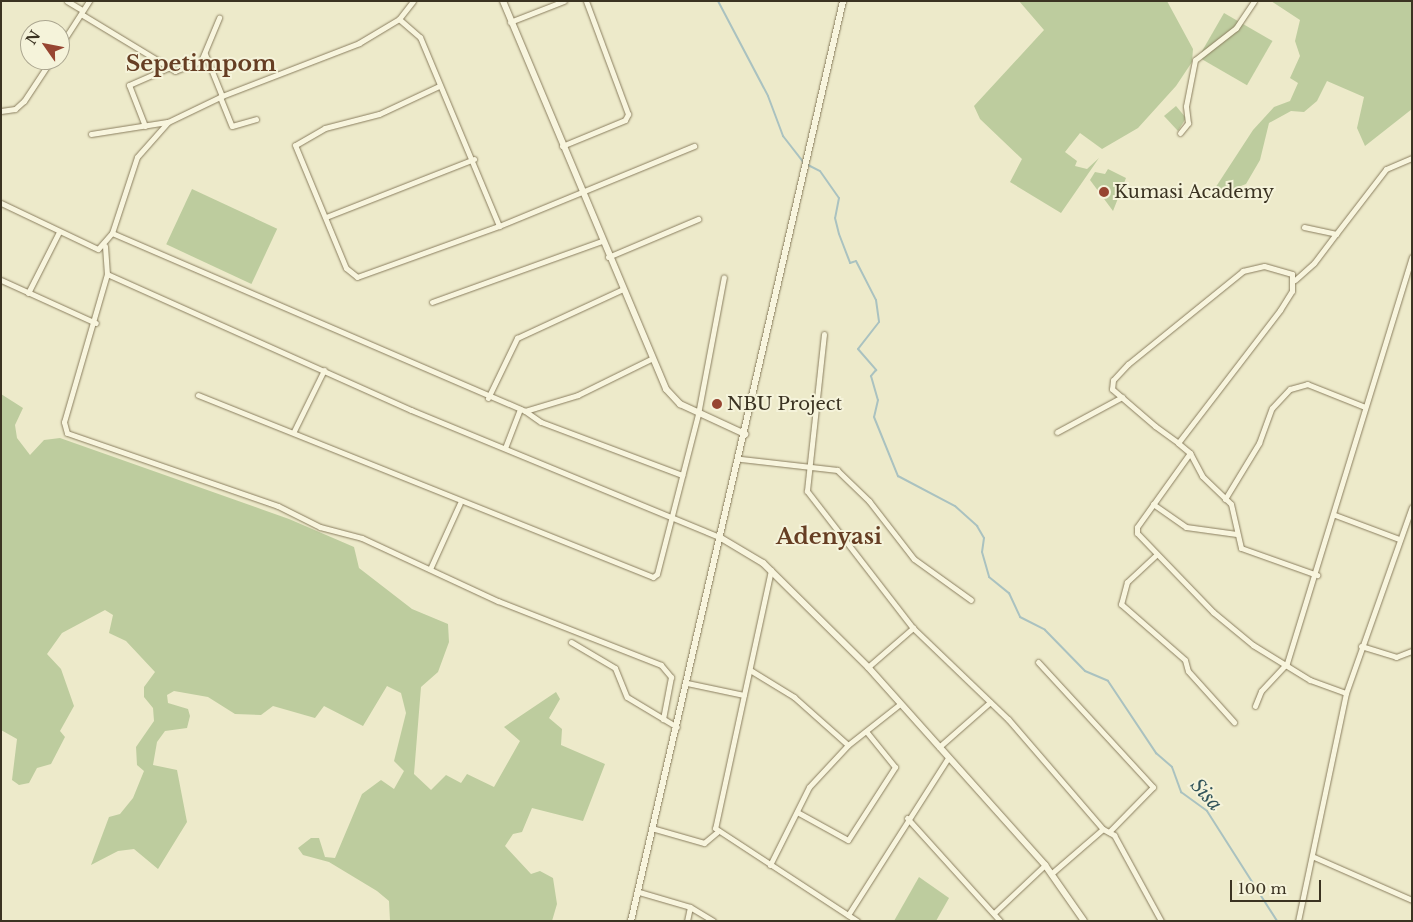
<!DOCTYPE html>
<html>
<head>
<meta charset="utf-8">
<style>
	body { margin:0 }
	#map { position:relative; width:1413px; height:922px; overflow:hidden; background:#edeaca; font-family:"Libre Baskerville",serif }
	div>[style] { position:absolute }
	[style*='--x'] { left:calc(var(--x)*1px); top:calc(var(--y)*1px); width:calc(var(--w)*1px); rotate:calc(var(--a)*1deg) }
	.green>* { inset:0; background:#bdcc9e; transform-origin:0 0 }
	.stream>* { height:2px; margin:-1px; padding:0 1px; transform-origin:1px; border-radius:1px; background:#aac2c0 }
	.roads { filter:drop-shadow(0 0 1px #8a7e5f) drop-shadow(0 0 1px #8a7e5f) }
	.minor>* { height:5px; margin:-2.5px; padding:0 2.5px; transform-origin:2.5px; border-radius:2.5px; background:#f8f5de }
	.tertiary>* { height:6px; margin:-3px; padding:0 3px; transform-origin:3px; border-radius:3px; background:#f8f5de }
	.dots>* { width:14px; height:14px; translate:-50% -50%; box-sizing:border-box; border:2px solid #f5f3da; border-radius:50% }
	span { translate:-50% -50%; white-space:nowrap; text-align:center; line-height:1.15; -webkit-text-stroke:4px #f5f3da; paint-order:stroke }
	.poi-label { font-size:18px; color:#3b3322 }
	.left { translate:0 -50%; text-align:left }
	.water-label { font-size:19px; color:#32545a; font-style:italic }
	.district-label { font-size:22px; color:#663e23; font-weight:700 }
	.frame { position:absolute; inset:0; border:2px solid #3b3322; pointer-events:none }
	.north { position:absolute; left:20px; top:20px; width:50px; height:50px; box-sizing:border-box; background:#f5f3da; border:1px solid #aba690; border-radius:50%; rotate:303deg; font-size:14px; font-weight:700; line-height:20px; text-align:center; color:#3b3322 }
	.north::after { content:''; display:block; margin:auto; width:18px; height:22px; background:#974531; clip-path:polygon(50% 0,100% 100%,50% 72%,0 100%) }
	.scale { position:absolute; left:1230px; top:880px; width:91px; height:22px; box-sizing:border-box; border:2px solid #3b3322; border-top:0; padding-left:6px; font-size:15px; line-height:18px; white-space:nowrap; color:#3b3322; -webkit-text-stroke:4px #f5f3da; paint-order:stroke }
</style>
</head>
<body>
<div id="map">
	<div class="green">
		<i style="clip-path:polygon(1019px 1px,1167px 1px,1193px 49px,1192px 62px,1176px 86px,1138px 128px,1102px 149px,1080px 133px,1065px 152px,1077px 161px,1075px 166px,1087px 169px,1099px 158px,1061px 213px,1010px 182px,1022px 159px,980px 119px,974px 106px,1044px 30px)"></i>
		<i style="clip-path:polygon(1271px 1px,1412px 1px,1412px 109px,1365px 146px,1357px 128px,1364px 97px,1327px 81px,1317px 101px,1304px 112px,1291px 111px,1269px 123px,1260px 160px,1246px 184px,1208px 199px,1253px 130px,1274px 107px,1290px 101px,1298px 83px,1290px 78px,1300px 56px,1295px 41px,1300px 20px)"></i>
		<i style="left:1224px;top:13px;width:56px;height:51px;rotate:30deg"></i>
		<i style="clip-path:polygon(1176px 106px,1186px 118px,1178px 131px,1164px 116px)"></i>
		<i style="clip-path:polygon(1108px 169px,1126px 178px,1113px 211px,1090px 180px,1095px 172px,1105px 174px)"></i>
		<i style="left:192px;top:189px;width:94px;height:61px;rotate:25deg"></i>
		<i style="clip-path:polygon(1px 394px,23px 408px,15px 425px,17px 438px,30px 455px,44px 440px,60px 438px,289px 519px,354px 547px,359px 568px,412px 609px,448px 624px,449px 642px,438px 672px,421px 687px,414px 774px,431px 790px,446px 775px,461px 783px,467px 774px,494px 787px,520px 741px,504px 727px,556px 692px,560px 699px,549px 718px,562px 729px,561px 745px,605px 764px,583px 821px,532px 808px,522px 832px,513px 834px,505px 846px,531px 874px,540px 871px,553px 878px,557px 904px,552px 921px,390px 921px,389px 901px,377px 891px,329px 862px,303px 855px,298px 848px,311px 838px,319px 838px,325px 857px,335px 858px,362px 794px,381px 780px,394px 789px,404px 771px,394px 761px,406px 713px,401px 693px,387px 686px,363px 726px,324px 706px,315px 718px,273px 706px,261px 715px,235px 714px,208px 697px,174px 691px,167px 695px,168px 703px,188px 709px,190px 716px,187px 728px,165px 731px,157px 742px,153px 765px,177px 770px,187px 822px,158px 869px,134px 849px,118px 851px,91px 865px,109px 817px,120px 814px,133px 798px,144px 771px,137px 765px,136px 747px,154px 721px,153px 708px,144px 697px,144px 687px,155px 672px,126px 641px,109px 633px,113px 615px,105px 610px,62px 633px,47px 654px,61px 669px,74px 706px,60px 731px,65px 737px,51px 764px,37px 768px,29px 783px,19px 785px,12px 780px,17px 739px,1px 730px)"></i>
		<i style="clip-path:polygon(919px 877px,949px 898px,936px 921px,894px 921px)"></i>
	</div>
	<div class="stream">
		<i style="--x:718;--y:1;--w:107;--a:62.2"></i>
		<i style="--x:768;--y:96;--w:43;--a:69.4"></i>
		<i style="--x:783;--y:136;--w:34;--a:52"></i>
		<i style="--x:808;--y:165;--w:13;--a:27"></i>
		<i style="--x:820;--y:171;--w:33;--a:55"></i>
		<i style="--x:839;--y:198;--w:20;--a:101"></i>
		<i style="--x:835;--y:218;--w:16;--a:76"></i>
		<i style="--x:839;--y:234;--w:31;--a:69"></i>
		<i style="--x:850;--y:263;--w:6;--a:-18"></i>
		<i style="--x:856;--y:261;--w:44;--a:62.9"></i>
		<i style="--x:876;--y:300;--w:22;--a:82"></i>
		<i style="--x:879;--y:322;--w:34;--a:128"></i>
		<i style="--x:858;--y:349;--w:28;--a:49"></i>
		<i style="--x:876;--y:370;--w:8;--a:130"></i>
		<i style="--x:871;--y:376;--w:25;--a:74"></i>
		<i style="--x:878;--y:400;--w:17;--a:103"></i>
		<i style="--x:874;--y:417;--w:64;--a:67.9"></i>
		<i style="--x:898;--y:476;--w:64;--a:27.8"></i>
		<i style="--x:955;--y:506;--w:30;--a:42"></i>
		<i style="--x:977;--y:526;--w:14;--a:60"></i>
		<i style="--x:984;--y:538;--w:14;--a:98"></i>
		<i style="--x:982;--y:552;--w:26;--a:74"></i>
		<i style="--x:989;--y:577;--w:26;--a:39"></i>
		<i style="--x:1009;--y:593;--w:26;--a:65"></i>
		<i style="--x:1020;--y:617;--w:28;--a:27"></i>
		<i style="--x:1045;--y:630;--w:57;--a:45.7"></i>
		<i style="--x:1085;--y:671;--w:25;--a:23"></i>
		<i style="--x:1108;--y:681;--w:87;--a:56.3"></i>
		<i style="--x:1156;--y:753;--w:21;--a:41"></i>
		<i style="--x:1172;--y:767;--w:27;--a:70"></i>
		<i style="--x:1181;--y:792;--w:32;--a:36"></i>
		<i style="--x:1207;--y:811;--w:130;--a:57.5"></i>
	</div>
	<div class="roads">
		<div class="minor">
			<i style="--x:67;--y:1;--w:17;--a:31"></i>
			<i style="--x:81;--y:14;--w:110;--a:31.2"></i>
			<i style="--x:175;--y:71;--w:28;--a:-21"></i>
			<i style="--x:201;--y:61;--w:47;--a:-67.3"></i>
			<i style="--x:399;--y:19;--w:28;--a:41"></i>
			<i style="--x:420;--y:37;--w:205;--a:67.3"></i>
			<i style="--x:510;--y:22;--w:58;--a:-21.3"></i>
			<i style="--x:60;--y:46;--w:54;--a:-57.2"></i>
			<i style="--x:205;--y:54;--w:45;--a:68"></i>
			<i style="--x:439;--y:86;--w:66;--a:155"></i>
			<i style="--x:379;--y:114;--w:56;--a:165.5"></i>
			<i style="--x:325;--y:128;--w:34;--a:150"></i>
			<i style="--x:295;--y:145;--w:133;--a:67.5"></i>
			<i style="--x:346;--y:268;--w:14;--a:39"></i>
			<i style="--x:357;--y:277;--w:151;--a:-19.8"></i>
			<i style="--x:499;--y:226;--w:211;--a:-22.3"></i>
			<i style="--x:220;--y:97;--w:31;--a:68"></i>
			<i style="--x:232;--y:126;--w:25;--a:-16"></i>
			<i style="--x:1;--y:111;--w:14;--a:-8"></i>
			<i style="--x:15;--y:109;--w:12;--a:-42"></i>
			<i style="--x:24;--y:101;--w:49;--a:-56.6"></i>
			<i style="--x:145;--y:126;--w:44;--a:-111.3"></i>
			<i style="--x:129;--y:85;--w:43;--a:-23.6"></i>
			<i style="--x:1180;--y:133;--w:13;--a:-51"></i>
			<i style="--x:1188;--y:123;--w:17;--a:-97"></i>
			<i style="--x:1186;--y:106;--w:47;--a:-78.9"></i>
			<i style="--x:1195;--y:60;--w:52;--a:-38"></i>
			<i style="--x:1236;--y:28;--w:32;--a:-56"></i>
			<i style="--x:91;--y:134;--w:77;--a:-9"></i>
			<i style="--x:562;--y:146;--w:68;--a:-22.4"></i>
			<i style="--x:625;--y:120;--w:7;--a:-63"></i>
			<i style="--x:628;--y:114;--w:121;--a:-110.4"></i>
			<i style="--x:1;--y:203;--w:107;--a:25.4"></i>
			<i style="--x:98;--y:249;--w:21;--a:-49"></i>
			<i style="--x:112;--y:233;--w:80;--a:-71.8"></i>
			<i style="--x:137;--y:157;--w:47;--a:-48.5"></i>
			<i style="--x:168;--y:122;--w:60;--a:-25.7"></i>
			<i style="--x:222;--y:96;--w:147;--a:-21.1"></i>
			<i style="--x:359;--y:43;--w:47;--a:-31"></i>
			<i style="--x:399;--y:19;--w:23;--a:-52"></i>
			<i style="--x:326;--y:217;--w:159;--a:-21.4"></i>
			<i style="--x:1304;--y:227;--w:33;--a:12"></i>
			<i style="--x:1336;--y:234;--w:82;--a:-52.4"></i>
			<i style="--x:1386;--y:169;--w:28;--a:-23"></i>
			<i style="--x:112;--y:233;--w:450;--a:23.3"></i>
			<i style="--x:525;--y:411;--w:55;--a:-16.8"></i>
			<i style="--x:578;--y:395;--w:81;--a:-26.3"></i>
			<i style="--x:105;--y:246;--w:28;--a:86"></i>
			<i style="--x:107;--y:274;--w:154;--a:106.2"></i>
			<i style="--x:64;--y:422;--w:11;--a:75"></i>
			<i style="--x:67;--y:433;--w:223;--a:19.1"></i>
			<i style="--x:278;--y:506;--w:47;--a:26.6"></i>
			<i style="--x:320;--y:527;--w:43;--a:14.7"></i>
			<i style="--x:362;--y:538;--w:150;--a:24.9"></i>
			<i style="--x:498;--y:601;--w:175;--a:21.4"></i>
			<i style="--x:661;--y:665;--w:16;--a:50"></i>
			<i style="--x:671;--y:677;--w:43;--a:100.8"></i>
			<i style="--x:608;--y:257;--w:98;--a:-22.9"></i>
			<i style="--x:107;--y:274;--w:333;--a:24.1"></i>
			<i style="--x:411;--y:410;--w:335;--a:22.4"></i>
			<i style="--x:1;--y:280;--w:104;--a:24.4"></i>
			<i style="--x:1295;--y:280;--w:25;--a:-42"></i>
			<i style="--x:1314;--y:263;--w:36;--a:-53"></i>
			<i style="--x:28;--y:293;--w:68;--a:-63.1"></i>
			<i style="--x:432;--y:302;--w:180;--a:-19.8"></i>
			<i style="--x:824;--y:334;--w:158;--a:96.2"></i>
			<i style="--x:807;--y:491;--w:173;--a:52.3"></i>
			<i style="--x:913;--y:628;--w:132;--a:43.8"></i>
			<i style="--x:1008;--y:719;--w:145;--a:49.2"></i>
			<i style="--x:1103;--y:829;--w:13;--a:29"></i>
			<i style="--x:1114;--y:835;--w:98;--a:61.3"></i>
			<i style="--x:198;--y:395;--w:490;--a:21.8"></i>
			<i style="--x:653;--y:577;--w:5;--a:-37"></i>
			<i style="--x:657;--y:574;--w:165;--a:-75.6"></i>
			<i style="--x:698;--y:414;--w:139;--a:-79.3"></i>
			<i style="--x:488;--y:398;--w:67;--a:-64.2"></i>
			<i style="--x:517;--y:338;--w:115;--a:-24.8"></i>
			<i style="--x:525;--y:411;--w:19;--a:35"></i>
			<i style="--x:541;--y:422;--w:151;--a:20.6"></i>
			<i style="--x:294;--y:431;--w:68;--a:-63.8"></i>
			<i style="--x:1057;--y:432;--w:74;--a:-28.3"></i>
			<i style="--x:1178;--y:443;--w:168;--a:-52.5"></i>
			<i style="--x:1280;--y:310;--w:22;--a:-58"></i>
			<i style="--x:1292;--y:291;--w:17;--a:-90"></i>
			<i style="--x:1292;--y:274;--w:29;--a:-164"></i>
			<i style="--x:1264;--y:266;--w:22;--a:167"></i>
			<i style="--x:1243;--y:271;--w:148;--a:141"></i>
			<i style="--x:1128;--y:364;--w:22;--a:133"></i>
			<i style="--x:1113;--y:380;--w:9;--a:96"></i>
			<i style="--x:1112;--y:389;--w:57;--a:40.7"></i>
			<i style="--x:1155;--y:426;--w:29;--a:36"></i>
			<i style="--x:1178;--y:443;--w:16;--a:40"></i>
			<i style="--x:1190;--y:453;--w:26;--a:62"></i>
			<i style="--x:1202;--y:476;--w:40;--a:44"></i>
			<i style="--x:1231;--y:504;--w:45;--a:77.2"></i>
			<i style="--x:1241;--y:548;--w:81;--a:19.6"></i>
			<i style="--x:505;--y:448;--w:42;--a:-69"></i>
			<i style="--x:1190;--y:453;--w:91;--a:125.6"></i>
			<i style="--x:1137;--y:527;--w:6;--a:90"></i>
			<i style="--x:1137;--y:533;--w:110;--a:46.1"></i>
			<i style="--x:1213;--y:612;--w:52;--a:39.5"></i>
			<i style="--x:1253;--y:645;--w:67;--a:31.6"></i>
			<i style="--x:1310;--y:680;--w:38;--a:20"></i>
			<i style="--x:741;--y:459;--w:97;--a:6.5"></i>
			<i style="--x:837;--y:470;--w:45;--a:44.1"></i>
			<i style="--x:869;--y:501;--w:73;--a:52.2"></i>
			<i style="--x:914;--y:559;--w:70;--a:35.7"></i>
			<i style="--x:1225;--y:499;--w:66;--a:-58.7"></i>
			<i style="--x:1259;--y:443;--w:37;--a:-70"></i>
			<i style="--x:1272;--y:408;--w:26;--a:-47"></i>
			<i style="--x:1290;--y:389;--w:18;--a:-16"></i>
			<i style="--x:1307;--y:384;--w:62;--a:21.6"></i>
			<i style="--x:1153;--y:504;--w:40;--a:34.9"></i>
			<i style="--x:1186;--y:527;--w:51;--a:7.8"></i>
			<i style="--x:1335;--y:515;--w:68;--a:20.6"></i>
			<i style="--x:1156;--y:555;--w:40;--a:137"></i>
			<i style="--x:1127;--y:582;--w:23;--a:105"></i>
			<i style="--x:1121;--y:604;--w:85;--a:41.2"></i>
			<i style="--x:1185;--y:660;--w:11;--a:75"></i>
			<i style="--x:1188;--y:671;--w:69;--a:48"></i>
			<i style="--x:430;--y:569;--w:72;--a:-65.6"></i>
			<i style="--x:771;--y:570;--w:264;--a:102.2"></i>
			<i style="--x:715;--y:828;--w:170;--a:33.2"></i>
			<i style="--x:571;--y:642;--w:51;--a:30.6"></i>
			<i style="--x:615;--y:668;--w:31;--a:68"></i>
			<i style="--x:627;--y:697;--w:58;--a:31"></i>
			<i style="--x:1361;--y:646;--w:37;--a:17"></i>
			<i style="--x:1396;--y:657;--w:17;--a:-21"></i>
			<i style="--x:1038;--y:662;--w:170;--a:47.4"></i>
			<i style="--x:1153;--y:787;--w:63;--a:134.4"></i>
			<i style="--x:868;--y:667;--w:60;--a:-40.9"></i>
			<i style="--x:750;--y:670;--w:52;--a:31.5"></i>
			<i style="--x:794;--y:697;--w:72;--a:41.6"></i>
			<i style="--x:687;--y:683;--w:58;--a:11.9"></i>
			<i style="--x:1255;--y:706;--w:16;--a:-68"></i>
			<i style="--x:1261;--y:691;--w:38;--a:-47"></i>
			<i style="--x:1287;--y:663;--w:425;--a:-72.9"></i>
			<i style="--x:939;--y:747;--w:68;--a:-41.4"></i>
			<i style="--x:797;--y:812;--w:58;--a:28.8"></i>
			<i style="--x:848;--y:840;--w:87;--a:-57.2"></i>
			<i style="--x:895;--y:767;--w:46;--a:-128.9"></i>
			<i style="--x:907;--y:818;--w:139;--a:47.9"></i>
			<i style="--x:655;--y:829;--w:51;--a:15.9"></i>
			<i style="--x:704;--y:843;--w:17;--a:-40"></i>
			<i style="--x:1314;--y:857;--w:107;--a:23.7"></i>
			<i style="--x:770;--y:865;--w:87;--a:-63.4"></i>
			<i style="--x:809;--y:787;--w:57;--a:-47.1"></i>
			<i style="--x:848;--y:745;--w:66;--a:-38.3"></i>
			<i style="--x:1052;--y:873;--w:67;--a:-40.8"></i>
			<i style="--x:639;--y:892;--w:53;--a:16.4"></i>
			<i style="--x:690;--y:907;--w:27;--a:31"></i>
			<i style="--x:994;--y:913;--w:70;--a:-43.3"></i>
			<i style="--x:848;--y:915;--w:186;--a:-57.5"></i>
			<i style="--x:687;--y:921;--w:14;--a:-78"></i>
			<i style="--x:1298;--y:921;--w:233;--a:-78.1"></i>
			<i style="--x:1346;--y:693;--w:197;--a:-70.5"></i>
		</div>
		<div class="tertiary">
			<i style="--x:503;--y:1;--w:421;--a:67.2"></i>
			<i style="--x:666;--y:389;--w:21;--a:47"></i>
			<i style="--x:680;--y:404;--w:72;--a:24.8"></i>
			<i style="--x:721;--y:538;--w:49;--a:30.8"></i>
			<i style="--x:763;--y:563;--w:148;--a:44.7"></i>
			<i style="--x:868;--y:667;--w:266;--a:48.2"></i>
			<i style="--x:1045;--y:865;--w:68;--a:55.1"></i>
			<i style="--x:631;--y:921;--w:944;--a:-77.02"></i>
		</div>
	</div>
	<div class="dots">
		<i style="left:1104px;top:192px;background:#974531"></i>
		<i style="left:717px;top:404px;background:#974531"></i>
	</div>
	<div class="poi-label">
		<span class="left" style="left:1114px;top:192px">Kumasi Academy</span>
		<span class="left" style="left:727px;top:404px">NBU Project</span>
	</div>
	<div class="water-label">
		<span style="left:1206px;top:795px;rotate:48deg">Sisa</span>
	</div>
	<div class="district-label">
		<span style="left:201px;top:64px">Sepetimpom</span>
		<span style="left:829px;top:537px">Adenyasi</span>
	</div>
	<div class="frame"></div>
	<div class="north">N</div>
	<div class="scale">100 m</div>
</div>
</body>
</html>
